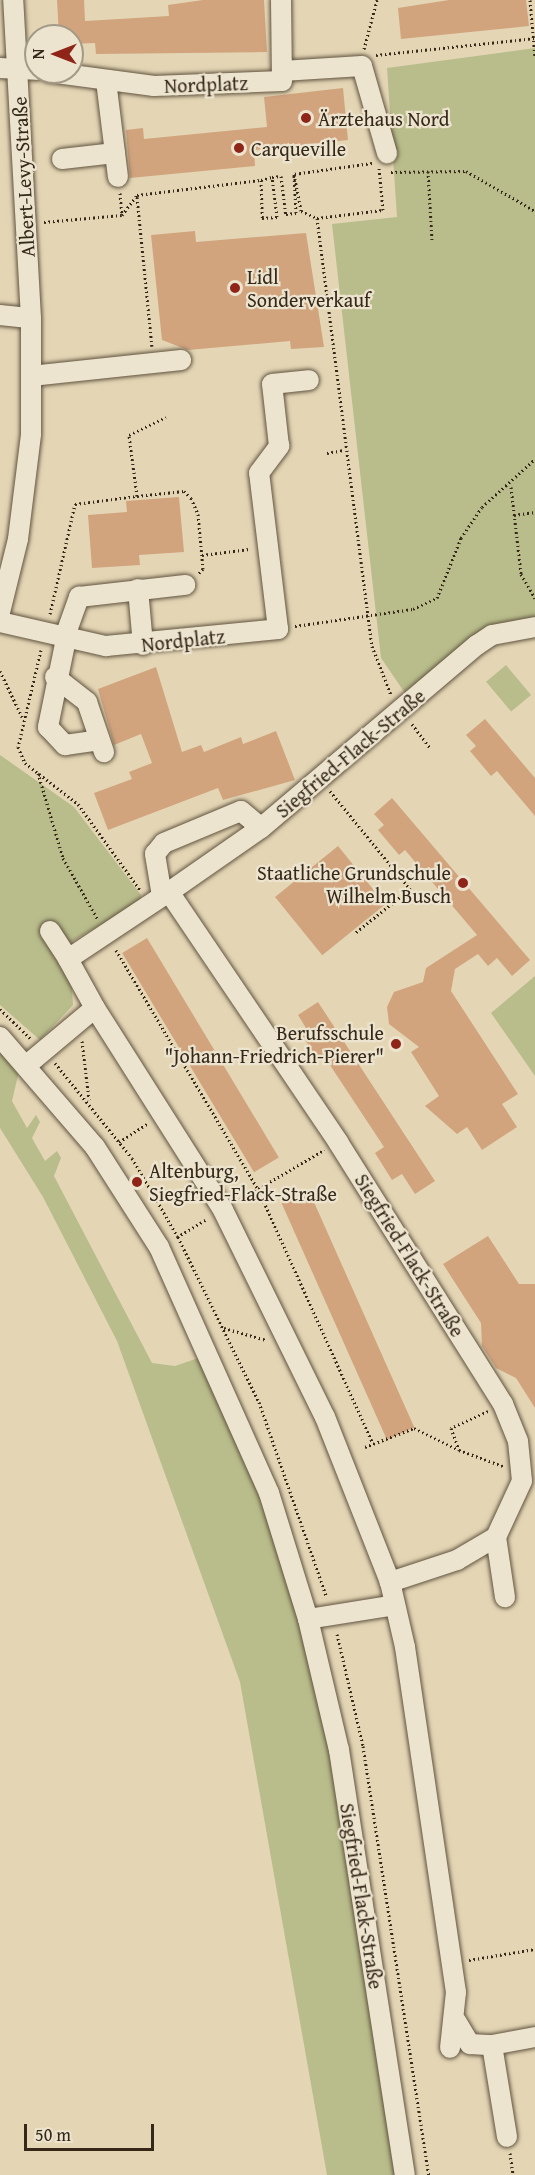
<!DOCTYPE html>
<html>
<head>
<meta charset="utf-8">
<style>
	body { margin:0 }
	#map { position:relative; width:535px; height:2175px; overflow:hidden; background:#e4d6b5; font-family:"Gentium Book Plus",serif }
	div>[style] { position:absolute }
	[style*='--x'] { left:calc(var(--x)*1px); top:calc(var(--y)*1px); width:calc(var(--w)*1px); rotate:calc(var(--a)*1deg) }
	.green>* { inset:0; background:#b9bd8b; transform-origin:0 0 }
	.building>* { inset:0; background:#d1a47e; transform-origin:0 0 }
	.path>* { height:3px; margin-top:-1.5px; transform-origin:0; background:repeating-linear-gradient(90deg,#352819 0 1.5px,transparent 0 4.5px) }
	.roads { filter:drop-shadow(0 0 2px #615440) drop-shadow(0 0 2px #615440) }
	.minor>* { height:20px; margin:-10px; padding:0 10px; transform-origin:10px; border-radius:10px; background:#ede4cf }
	.dots>* { width:16px; height:16px; translate:-50% -50%; box-sizing:border-box; border:3px solid #ede4cf; border-radius:50% }
	span { translate:-50% -50%; white-space:nowrap; text-align:center; line-height:1.15; -webkit-text-stroke:4.5px #ede4cf; paint-order:stroke }
	.street-label { font-size:20px; color:#352819 }
	.poi-label { font-size:20px; color:#352819 }
	.left { translate:0 -50%; text-align:left }
	.right { translate:-100% -50%; text-align:right }
	.north { position:absolute; left:24px; top:24px; width:60px; height:60px; box-sizing:border-box; background:#ede4cf; border:2px solid #a39986; border-radius:50%; rotate:270deg; font-size:16px; font-weight:700; line-height:24px; text-align:center; color:#352819 }
	.north::after { content:''; display:block; margin:auto; width:21px; height:27px; background:#8f2418; clip-path:polygon(50% 0,100% 100%,50% 72%,0 100%) }
	.scale { position:absolute; left:24px; top:2124px; width:130px; height:27px; box-sizing:border-box; border:3px solid #352819; border-top:0; padding-left:8px; font-size:18px; line-height:21px; white-space:nowrap; color:#352819; -webkit-text-stroke:4px #ede4cf; paint-order:stroke }
</style>
</head>
<body>
<div id="map">
	<div class="green">
		<i style="clip-path:polygon(535px 48px,535px 619px,488px 626px,407px 696px,381px 658px,332px 224px,397px 217px,387px 68px)"></i>
		<i style="left:506px;top:665px;width:39px;height:26px;rotate:50deg"></i>
		<i style="clip-path:polygon(0 755px,74px 807px,141px 895px,140px 902px,69px 943px,73px 1005px,40px 1040px,0 1005px)"></i>
		<i style="clip-path:polygon(535px 976px,535px 1076px,491px 1013px)"></i>
		<i style="clip-path:polygon(0 1051px,19px 1071px,12px 1101px,27px 1128px,36px 1115px,40px 1122px,32px 1138px,45px 1161px,57px 1151px,61px 1158px,54px 1176px,152px 1363px,175px 1366px,210px 1354px,308px 1621px,405px 2175px,327px 2175px,240px 1682px,117px 1341px,43px 1197px,0 1128px)"></i>
	</div>
	<div class="building">
		<i style="clip-path:polygon(57px 0,84px 0,85px 21px,169px 16px,168px 5px,203px 0,264px 0,267px 52px,96px 54px,95px 43px,72px 44px,72px 36px,59px 36px)"></i>
		<i style="clip-path:polygon(449px 0,526px 0,529px 26px,401px 39px,398px 8px)"></i>
		<i style="clip-path:polygon(343px 88px,348px 140px,254px 150px,255px 166px,130px 178px,126px 130px,143px 128px,144px 139px,267px 127px,264px 97px)"></i>
		<i style="clip-path:polygon(195px 231px,196px 242px,306px 233px,324px 347px,291px 349px,290px 341px,188px 350px,162px 340px,151px 235px)"></i>
		<i style="clip-path:polygon(179px 497px,184px 552px,139px 555px,140px 565px,92px 568px,88px 515px,127px 512px,126px 501px)"></i>
		<i style="clip-path:polygon(156px 667px,182px 752px,201px 745px,204px 752px,241px 737px,243px 744px,276px 731px,295px 780px,223px 800px,218px 788px,108px 830px,94px 793px,132px 779px,129px 772px,152px 763px,141px 734px,114px 745px,98px 689px)"></i>
		<i style="clip-path:polygon(485px 719px,535px 778px,535px 816px,497px 771px,491px 776px,470px 751px,476px 746px,466px 735px)"></i>
		<i style="clip-path:polygon(392px 798px,530px 960px,512px 976px,497px 958px,488px 966px,478px 954px,455px 969px,451px 991px,518px 1094px,502px 1104px,517px 1127px,482px 1150px,467px 1127px,457px 1134px,425px 1106px,439px 1096px,411px 1052px,419px 1047px,389px 1024px,387px 1007px,394px 992px,423px 982px,426px 968px,477px 935px,405px 850px,399px 855px,378px 830px,384px 825px,374px 814px)"></i>
		<i style="left:338px;top:846px;width:75px;height:81px;rotate:51deg"></i>
		<i style="left:147px;top:938px;width:256px;height:29px;rotate:59deg"></i>
		<i style="clip-path:polygon(318px 1002px,435px 1181px,415px 1194px,402px 1174px,392px 1180px,375px 1153px,384px 1147px,324px 1056px,318px 1060px,300px 1032px,306px 1028px,298px 1015px)"></i>
		<i style="left:309px;top:1191px;width:259px;height:30px;rotate:66deg"></i>
		<i style="clip-path:polygon(488px 1236px,519px 1284px,535px 1284px,535px 1408px,516px 1378px,496px 1368px,482px 1346px,481px 1323px,443px 1264px)"></i>
	</div>
	<div class="path">
		<i style="--x:530;--y:0;--w:57;--a:85"></i>
		<i style="--x:364;--y:49;--w:51;--a:-75.1"></i>
		<i style="--x:376;--y:55;--w:160;--a:-6.1"></i>
		<i style="--x:372;--y:163;--w:79;--a:172"></i>
		<i style="--x:294;--y:174;--w:38;--a:79"></i>
		<i style="--x:301;--y:211;--w:17;--a:24"></i>
		<i style="--x:317;--y:218;--w:432;--a:82.7"></i>
		<i style="--x:372;--y:646;--w:53;--a:68.8"></i>
		<i style="--x:428;--y:171;--w:70;--a:86.7"></i>
		<i style="--x:391;--y:172;--w:75;--a:-0.8"></i>
		<i style="--x:466;--y:171;--w:80;--a:30.1"></i>
		<i style="--x:261;--y:180;--w:11;--a:-15"></i>
		<i style="--x:120;--y:193;--w:21;--a:85"></i>
		<i style="--x:137;--y:197;--w:150;--a:84.3"></i>
		<i style="--x:122;--y:215;--w:25;--a:-53"></i>
		<i style="--x:137;--y:195;--w:125;--a:-6.9"></i>
		<i style="--x:261;--y:180;--w:38;--a:88"></i>
		<i style="--x:262;--y:218;--w:15;--a:-4"></i>
		<i style="--x:277;--y:217;--w:40;--a:-97.1"></i>
		<i style="--x:272;--y:177;--w:9;--a:-6"></i>
		<i style="--x:281;--y:176;--w:38;--a:83"></i>
		<i style="--x:286;--y:214;--w:10;--a:-6"></i>
		<i style="--x:296;--y:213;--w:39;--a:-93"></i>
		<i style="--x:317;--y:218;--w:66;--a:-6.9"></i>
		<i style="--x:383;--y:210;--w:42;--a:-95.4"></i>
		<i style="--x:44;--y:222;--w:78;--a:-5.1"></i>
		<i style="--x:327;--y:453;--w:17;--a:-10"></i>
		<i style="--x:511;--y:487;--w:88;--a:83.4"></i>
		<i style="--x:521;--y:574;--w:28;--a:60"></i>
		<i style="--x:137;--y:496;--w:47;--a:-6.1"></i>
		<i style="--x:184;--y:491;--w:10;--a:45"></i>
		<i style="--x:191;--y:498;--w:17;--a:66"></i>
		<i style="--x:198;--y:514;--w:55;--a:84.8"></i>
		<i style="--x:203;--y:569;--w:7;--a:135"></i>
		<i style="--x:514;--y:515;--w:21;--a:-8"></i>
		<i style="--x:202;--y:555;--w:48;--a:-7.1"></i>
		<i style="--x:50;--y:614;--w:113;--a:-77.2"></i>
		<i style="--x:75;--y:504;--w:63;--a:-7.4"></i>
		<i style="--x:137;--y:496;--w:62;--a:-97.5"></i>
		<i style="--x:129;--y:435;--w:41;--a:-25.9"></i>
		<i style="--x:295;--y:626;--w:119;--a:-8.2"></i>
		<i style="--x:413;--y:609;--w:26;--a:-25"></i>
		<i style="--x:437;--y:598;--w:65;--a:-68.2"></i>
		<i style="--x:461;--y:538;--w:37;--a:-56"></i>
		<i style="--x:482;--y:507;--w:72;--a:-42.2"></i>
		<i style="--x:41;--y:650;--w:100;--a:103.3"></i>
		<i style="--x:18;--y:747;--w:17;--a:66"></i>
		<i style="--x:25;--y:763;--w:67;--a:37.7"></i>
		<i style="--x:78;--y:804;--w:106;--a:54.2"></i>
		<i style="--x:0;--y:671;--w:51;--a:64.4"></i>
		<i style="--x:412;--y:724;--w:30;--a:53"></i>
		<i style="--x:38;--y:773;--w:89;--a:73.6"></i>
		<i style="--x:63;--y:858;--w:69;--a:60.5"></i>
		<i style="--x:330;--y:791;--w:127;--a:50.8"></i>
		<i style="--x:410;--y:889;--w:70;--a:141.3"></i>
		<i style="--x:116;--y:950;--w:278;--a:59.3"></i>
		<i style="--x:258;--y:1189;--w:277;--a:65.7"></i>
		<i style="--x:0;--y:1009;--w:43;--a:44.1"></i>
		<i style="--x:82;--y:1041;--w:59;--a:83.2"></i>
		<i style="--x:55;--y:1063;--w:122;--a:51"></i>
		<i style="--x:132;--y:1158;--w:91;--a:59.8"></i>
		<i style="--x:178;--y:1237;--w:184;--a:63.9"></i>
		<i style="--x:259;--y:1402;--w:207;--a:70.9"></i>
		<i style="--x:119;--y:1142;--w:35;--a:-33"></i>
		<i style="--x:239;--y:1200;--w:99;--a:-30.5"></i>
		<i style="--x:177;--y:1237;--w:35;--a:-31"></i>
		<i style="--x:224;--y:1328;--w:44;--a:15.9"></i>
		<i style="--x:488;--y:1411;--w:41;--a:155.3"></i>
		<i style="--x:451;--y:1428;--w:23;--a:70"></i>
		<i style="--x:459;--y:1450;--w:47;--a:20"></i>
		<i style="--x:365;--y:1447;--w:53;--a:-21.2"></i>
		<i style="--x:414;--y:1428;--w:50;--a:26.1"></i>
		<i style="--x:337;--y:1634;--w:115;--a:76.9"></i>
		<i style="--x:363;--y:1746;--w:434;--a:81.3"></i>
		<i style="--x:469;--y:1960;--w:67;--a:-9.5"></i>
		<i style="--x:510;--y:2153;--w:22;--a:82"></i>
	</div>
	<div class="roads">
		<div class="minor">
			<i style="--x:0;--y:68;--w:36;--a:3"></i>
			<i style="--x:282;--y:71;--w:80;--a:-3.6"></i>
			<i style="--x:362;--y:66;--w:91;--a:74"></i>
			<i style="--x:49;--y:72;--w:106;--a:7.6"></i>
			<i style="--x:154;--y:86;--w:128;--a:-2.2"></i>
			<i style="--x:282;--y:81;--w:81;--a:-90.7"></i>
			<i style="--x:115;--y:153;--w:24;--a:83"></i>
			<i style="--x:62;--y:159;--w:53;--a:-6.5"></i>
			<i style="--x:115;--y:153;--w:73;--a:-97.1"></i>
			<i style="--x:0;--y:315;--w:31;--a:6"></i>
			<i style="--x:31;--y:376;--w:151;--a:-6.1"></i>
			<i style="--x:138;--y:589;--w:56;--a:84.9"></i>
			<i style="--x:0;--y:612;--w:75;--a:-76.1"></i>
			<i style="--x:18;--y:539;--w:106;--a:-82.9"></i>
			<i style="--x:31;--y:434;--w:116;--a:-90"></i>
			<i style="--x:31;--y:318;--w:319;--a:-93.2"></i>
			<i style="--x:0;--y:622;--w:109;--a:12.8"></i>
			<i style="--x:106;--y:646;--w:173;--a:-5.6"></i>
			<i style="--x:278;--y:629;--w:157;--a:-96.9"></i>
			<i style="--x:259;--y:473;--w:34;--a:-53"></i>
			<i style="--x:279;--y:446;--w:62;--a:-96.4"></i>
			<i style="--x:272;--y:384;--w:37;--a:-6"></i>
			<i style="--x:64;--y:639;--w:45;--a:-70.3"></i>
			<i style="--x:79;--y:597;--w:107;--a:-6.5"></i>
			<i style="--x:66;--y:639;--w:90;--a:101.6"></i>
			<i style="--x:48;--y:727;--w:25;--a:47"></i>
			<i style="--x:65;--y:745;--w:35;--a:-8"></i>
			<i style="--x:55;--y:677;--w:41;--a:38"></i>
			<i style="--x:87;--y:702;--w:53;--a:71.2"></i>
			<i style="--x:169;--y:892;--w:112;--a:-34.8"></i>
			<i style="--x:261;--y:828;--w:283;--a:-40.3"></i>
			<i style="--x:477;--y:645;--w:18;--a:-34"></i>
			<i style="--x:492;--y:635;--w:44;--a:-10.5"></i>
			<i style="--x:162;--y:896;--w:43;--a:-99.5"></i>
			<i style="--x:155;--y:854;--w:14;--a:-51"></i>
			<i style="--x:164;--y:843;--w:83;--a:-22.6"></i>
			<i style="--x:241;--y:811;--w:26;--a:40"></i>
			<i style="--x:50;--y:931;--w:33;--a:57"></i>
			<i style="--x:95;--y:1008;--w:56;--a:-118.9"></i>
			<i style="--x:68;--y:959;--w:121;--a:-33.6"></i>
			<i style="--x:169;--y:892;--w:302;--a:55.9"></i>
			<i style="--x:338;--y:1142;--w:310;--a:57.8"></i>
			<i style="--x:503;--y:1404;--w:40;--a:68"></i>
			<i style="--x:518;--y:1441;--w:40;--a:84.3"></i>
			<i style="--x:522;--y:1481;--w:62;--a:114.9"></i>
			<i style="--x:496;--y:1537;--w:45;--a:149.5"></i>
			<i style="--x:457;--y:1560;--w:71;--a:161.8"></i>
			<i style="--x:0;--y:1037;--w:145;--a:49.2"></i>
			<i style="--x:95;--y:1147;--w:119;--a:57.4"></i>
			<i style="--x:159;--y:1247;--w:269;--a:65.9"></i>
			<i style="--x:269;--y:1493;--w:132;--a:72.8"></i>
			<i style="--x:308;--y:1619;--w:135;--a:76.7"></i>
			<i style="--x:339;--y:1750;--w:430;--a:81.2"></i>
			<i style="--x:28;--y:1064;--w:87;--a:-39.9"></i>
			<i style="--x:95;--y:1008;--w:239;--a:57.6"></i>
			<i style="--x:223;--y:1210;--w:231;--a:63.8"></i>
			<i style="--x:325;--y:1417;--w:177;--a:68.5"></i>
			<i style="--x:390;--y:1582;--w:67;--a:77"></i>
			<i style="--x:405;--y:1647;--w:349;--a:81.6"></i>
			<i style="--x:456;--y:1992;--w:56;--a:96.1"></i>
			<i style="--x:496;--y:1537;--w:61;--a:81.5"></i>
			<i style="--x:308;--y:1619;--w:88;--a:-9.1"></i>
			<i style="--x:456;--y:2021;--w:27;--a:59"></i>
			<i style="--x:470;--y:2044;--w:22;--a:3"></i>
			<i style="--x:492;--y:2045;--w:93;--a:80.7"></i>
			<i style="--x:492;--y:2045;--w:44;--a:-10.5"></i>
		</div>
	</div>
	<div class="dots">
		<i style="left:306px;top:118px;background:#8f2418"></i>
		<i style="left:239px;top:148px;background:#8f2418"></i>
		<i style="left:235px;top:288px;background:#8f2418"></i>
		<i style="left:463px;top:883px;background:#8f2418"></i>
		<i style="left:396px;top:1044px;background:#8f2418"></i>
		<i style="left:137px;top:1182px;background:#8f2418"></i>
	</div>
	<div class="street-label">
		<span style="left:206px;top:84px;rotate:-2deg">Nordplatz</span>
		<span style="left:23px;top:177px;rotate:-93deg">Albert-Levy-Straße</span>
		<span style="left:183px;top:640px;rotate:-6deg">Nordplatz</span>
		<span style="left:350px;top:753px;rotate:-40deg">Siegfried-Flack-Straße</span>
		<span style="left:410px;top:1255px;rotate:58deg">Siegfried-Flack-Straße</span>
		<span style="left:362px;top:1896px;rotate:81deg">Siegfried-Flack-Straße</span>
	</div>
	<div class="poi-label">
		<span class="left" style="left:318px;top:118px">Ärztehaus Nord</span>
		<span class="left" style="left:251px;top:148px">Carqueville</span>
		<span class="left" style="left:247px;top:288px">Lidl<br>Sonderverkauf</span>
		<span class="right" style="left:451px;top:884px">Staatliche Grundschule<br>Wilhelm Busch</span>
		<span class="right" style="left:384px;top:1044px">Berufsschule<br>"Johann-Friedrich-Pierer"</span>
		<span class="left" style="left:149px;top:1182px">Altenburg,<br>Siegfried-Flack-Straße</span>
	</div>
	<div class="north">N</div>
	<div class="scale">50 m</div>
</div>
</body>
</html>
